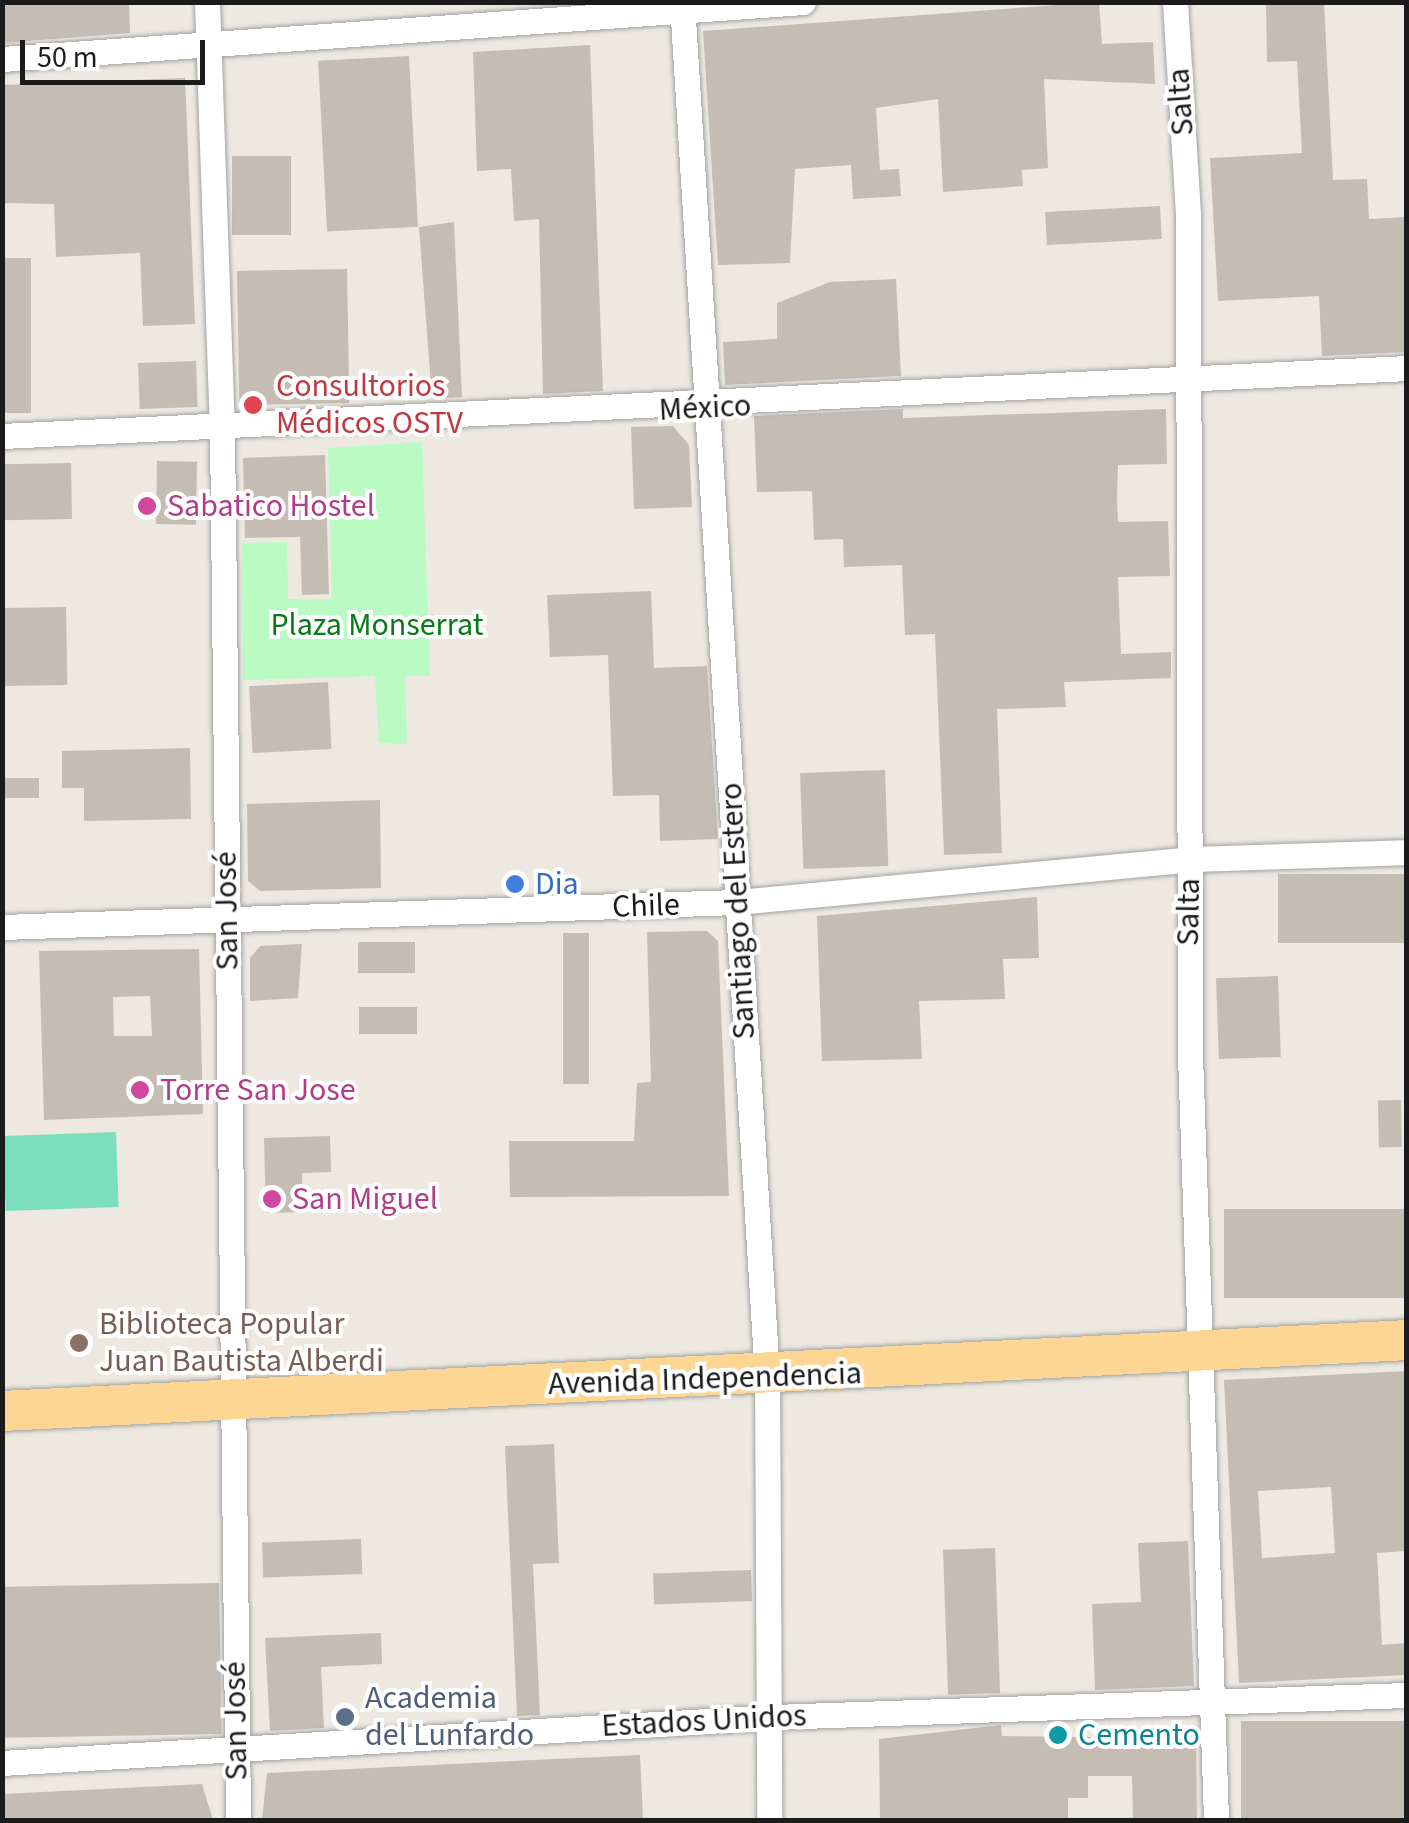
<!DOCTYPE html>
<html>
<head>
<meta charset="utf-8">
<style>
	body { margin:0 }
	#map { position:relative; width:1409px; height:1823px; overflow:hidden; background:#ede9e0; font-family:"Source Sans 3",sans-serif }
	div>[style] { position:absolute }
	[style*='--x'] { left:calc(var(--x)*1px); top:calc(var(--y)*1px); width:calc(var(--w)*1px); rotate:calc(var(--a)*1deg) }
	.park>* { inset:0; background:#bafac3 }
	.pitch>* { inset:0; background:#7bdfbe; transform-origin:0 0 }
	.building>* { inset:0; background:#c5bcb3; transform-origin:0 0 }
	.roads { filter:drop-shadow(0 0 2px #a2a2a2) drop-shadow(0 0 2px #a2a2a2) }
	.street>* { height:25px; margin:-12.5px; padding:0 12.5px; transform-origin:12.5px; border-radius:12.5px; background:#fff }
	.primary>* { height:40px; margin:-20px; padding:0 20px; transform-origin:20px; border-radius:20px; background:#fed694 }
	.dots>* { width:28px; height:28px; translate:-50% -50%; box-sizing:border-box; border:5px solid #fff; border-radius:50% }
	span { translate:-50% -50%; white-space:nowrap; text-align:center; line-height:1.15; -webkit-text-stroke:8px #fff; paint-order:stroke }
	.street-label { font-size:32px; color:#1b1b1b }
	.health-label { font-size:32px; color:#be3a42 }
	.left { translate:0 -50%; text-align:left }
	.hotel-label { font-size:32px; color:#b23c85 }
	.park-label { font-size:32px; color:#087a18 }
	.shop-label { font-size:32px; color:#366cbe }
	.education-label { font-size:32px; color:#785e54 }
	.service-label { font-size:32px; color:#4e5e75 }
	.culture-label { font-size:32px; color:#0d838f }
	.frame { position:absolute; inset:0; border:5px solid #1b1b1b; pointer-events:none }
	.scale { position:absolute; left:20px; top:40px; width:185px; height:45px; box-sizing:border-box; border:5px solid #1b1b1b; border-top:0; padding-left:12px; font-size:30px; line-height:35px; white-space:nowrap; color:#1b1b1b; -webkit-text-stroke:8px #fff; paint-order:stroke }
</style>
</head>
<body>
<div id="map">
	<div class="park">
		<i style="clip-path:polygon(422px 442px,430px 676px,405px 676px,407px 744px,379px 743px,375px 676px,243px 680px,242px 543px,287px 542px,288px 599px,332px 599px,328px 448px)"></i>
	</div>
	<div class="pitch">
		<i style="left:116px;top:1132px;width:75px;height:113px;rotate:88deg"></i>
	</div>
	<div class="building">
		<i style="clip-path:polygon(2px 2px,129px 2px,130px 33px,2px 43px)"></i>
		<i style="clip-path:polygon(1099px 2px,1102px 44px,1153px 42px,1155px 84px,1044px 79px,1048px 168px,1022px 170px,1023px 186px,943px 192px,938px 99px,876px 108px,880px 170px,899px 169px,901px 196px,853px 199px,851px 165px,795px 169px,790px 263px,718px 265px,703px 31px)"></i>
		<i style="clip-path:polygon(1266px 2px,1324px 2px,1333px 180px,1367px 179px,1369px 219px,1406px 217px,1406px 352px,1322px 356px,1319px 296px,1218px 301px,1210px 158px,1302px 153px,1297px 61px,1267px 62px)"></i>
		<i style="clip-path:polygon(590px 45px,603px 391px,543px 394px,539px 219px,514px 221px,511px 169px,477px 171px,473px 52px)"></i>
		<i style="left:409px;top:56px;width:171px;height:91px;rotate:87deg"></i>
		<i style="clip-path:polygon(185px 78px,195px 324px,143px 326px,140px 253px,56px 257px,54px 204px,2px 203px,2px 85px)"></i>
		<i style="left:291px;top:156px;width:79px;height:59px;rotate:90deg"></i>
		<i style="left:1160px;top:206px;width:33px;height:115px;rotate:87deg"></i>
		<i style="clip-path:polygon(454px 222px,462px 397px,432px 399px,419px 227px)"></i>
		<i style="left:31px;top:258px;width:155px;height:29px;rotate:90deg"></i>
		<i style="left:347px;top:269px;width:134px;height:110px;rotate:89deg"></i>
		<i style="clip-path:polygon(896px 279px,901px 376px,725px 385px,723px 342px,777px 339px,777px 303px,830px 282px)"></i>
		<i style="left:196px;top:361px;width:46px;height:58px;rotate:88deg"></i>
		<i style="clip-path:polygon(903px 409px,903px 418px,1166px 409px,1167px 464px,1118px 465px,1117px 500px,1118px 522px,1168px 521px,1170px 576px,1118px 577px,1121px 654px,1171px 652px,1171px 678px,1064px 682px,1066px 707px,997px 709px,1002px 853px,944px 855px,935px 634px,905px 635px,902px 565px,844px 567px,843px 539px,814px 540px,812px 491px,757px 492px,754px 416px)"></i>
		<i style="clip-path:polygon(673px 426px,689px 445px,692px 507px,634px 509px,631px 427px)"></i>
		<i style="clip-path:polygon(325px 455px,329px 594px,302px 595px,300px 537px,245px 538px,243px 458px)"></i>
		<i style="left:157px;top:461px;width:40px;height:63px;rotate:1deg"></i>
		<i style="left:71px;top:463px;width:56px;height:69px;rotate:89deg"></i>
		<i style="clip-path:polygon(651px 591px,654px 668px,707px 666px,718px 839px,660px 841px,659px 795px,613px 796px,608px 655px,550px 657px,547px 595px)"></i>
		<i style="left:66px;top:607px;width:78px;height:64px;rotate:89deg"></i>
		<i style="left:328px;top:682px;width:67px;height:79px;rotate:87deg"></i>
		<i style="clip-path:polygon(190px 748px,191px 819px,84px 821px,84px 788px,62px 788px,62px 751px)"></i>
		<i style="left:885px;top:770px;width:96px;height:85px;rotate:88deg"></i>
		<i style="left:39px;top:778px;width:20px;height:37px;rotate:90deg"></i>
		<i style="clip-path:polygon(380px 800px,381px 888px,260px 891px,248px 881px,247px 804px)"></i>
		<i style="left:1406px;top:874px;width:69px;height:128px;rotate:90deg"></i>
		<i style="clip-path:polygon(1037px 897px,1039px 958px,1003px 959px,1005px 999px,919px 1001px,922px 1059px,822px 1061px,817px 916px)"></i>
		<i style="clip-path:polygon(707px 931px,718px 941px,729px 1196px,510px 1197px,509px 1141px,634px 1141px,637px 1083px,651px 1082px,647px 932px)"></i>
		<i style="left:563px;top:933px;width:26px;height:151px"></i>
		<i style="left:358px;top:942px;width:57px;height:31px"></i>
		<i style="clip-path:polygon(302px 944px,298px 998px,250px 1001px,250px 958px,260px 946px)"></i>
		<i style="clip-path:polygon(evenodd,199px 949px,203px 1114px,44px 1120px,39px 951px,199px 949px,150px 996px,152px 1036px,114px 1036px,113px 997px,150px 996px)"></i>
		<i style="left:1278px;top:976px;width:81px;height:62px;rotate:88deg"></i>
		<i style="left:359px;top:1007px;width:58px;height:27px"></i>
		<i style="left:1401px;top:1100px;width:47px;height:23px;rotate:89deg"></i>
		<i style="clip-path:polygon(330px 1136px,331px 1172px,302px 1173px,303px 1212px,266px 1213px,264px 1138px)"></i>
		<i style="left:1406px;top:1209px;width:89px;height:182px;rotate:90deg"></i>
		<i style="clip-path:polygon(evenodd,1406px 1371px,1406px 1551px,1377px 1553px,1382px 1645px,1406px 1643px,1406px 1675px,1239px 1683px,1224px 1380px,1406px 1371px,1331px 1487px,1335px 1553px,1262px 1558px,1258px 1491px,1331px 1487px)"></i>
		<i style="clip-path:polygon(554px 1444px,559px 1563px,533px 1564px,540px 1715px,517px 1716px,505px 1446px)"></i>
		<i style="left:361px;top:1539px;width:35px;height:99px;rotate:88deg"></i>
		<i style="clip-path:polygon(1188px 1541px,1194px 1686px,1095px 1690px,1092px 1604px,1141px 1602px,1138px 1543px)"></i>
		<i style="left:995px;top:1548px;width:145px;height:52px;rotate:88deg"></i>
		<i style="left:751px;top:1570px;width:31px;height:98px;rotate:88deg"></i>
		<i style="left:219px;top:1583px;width:151px;height:217px;rotate:89deg"></i>
		<i style="clip-path:polygon(381px 1633px,382px 1664px,321px 1667px,324px 1728px,270px 1731px,265px 1638px)"></i>
		<i style="left:1406px;top:1721px;width:99px;height:165px;rotate:90deg"></i>
		<i style="clip-path:polygon(1001px 1725px,1002px 1736px,1196px 1738px,1197px 1820px,1133px 1820px,1132px 1776px,1088px 1776px,1088px 1798px,1068px 1798px,1068px 1820px,880px 1820px,879px 1739px)"></i>
		<i style="clip-path:polygon(640px 1755px,643px 1820px,262px 1820px,267px 1773px)"></i>
		<i style="clip-path:polygon(202px 1784px,213px 1820px,2px 1820px,2px 1794px)"></i>
	</div>
	<div class="roads">
		<div class="street">
			<i style="--x:207;--y:2;--w:427;--a:88"></i>
			<i style="--x:222;--y:429;--w:1391;--a:89.34"></i>
			<i style="--x:682;--y:2;--w:1377;--a:86.46"></i>
			<i style="--x:767;--y:1376;--w:444;--a:89.7"></i>
			<i style="--x:1175;--y:2;--w:211;--a:86.5"></i>
			<i style="--x:1188;--y:213;--w:842;--a:89.86"></i>
			<i style="--x:1190;--y:1055;--w:765;--a:88.05"></i>
			<i style="--x:2;--y:59;--w:803;--a:-4.07"></i>
			<i style="--x:2;--y:436;--w:1406;--a:-2.77"></i>
			<i style="--x:2;--y:927;--w:736;--a:-1.95"></i>
			<i style="--x:738;--y:902;--w:453;--a:-5.4"></i>
			<i style="--x:1189;--y:859;--w:217;--a:-1.8"></i>
			<i style="--x:2;--y:1763;--w:772;--a:-3.41"></i>
			<i style="--x:773;--y:1717;--w:633;--a:-1.99"></i>
		</div>
		<div class="primary">
			<i style="--x:2;--y:1411;--w:1406;--a:-2.89"></i>
		</div>
	</div>
	<div class="dots">
		<i style="left:253px;top:405px;background:#e0444e"></i>
		<i style="left:147px;top:506px;background:#d1479c"></i>
		<i style="left:515px;top:884px;background:#3f7fe0"></i>
		<i style="left:140px;top:1090px;background:#d1479c"></i>
		<i style="left:272px;top:1199px;background:#d1479c"></i>
		<i style="left:79px;top:1343px;background:#8d6e63"></i>
		<i style="left:345px;top:1717px;background:#5c6f8a"></i>
		<i style="left:1058px;top:1735px;background:#0f9aa8"></i>
	</div>
	<div class="street-label">
		<span style="left:1181px;top:102px;rotate:-94deg">Salta</span>
		<span style="left:705px;top:408px;rotate:-3deg">México</span>
		<span style="left:646px;top:906px;rotate:-2deg">Chile</span>
		<span style="left:227px;top:911px;rotate:-91deg">San José</span>
		<span style="left:738px;top:911px;rotate:-93deg">Santiago del Estero</span>
		<span style="left:1189px;top:912px;rotate:-89deg">Salta</span>
		<span style="left:705px;top:1379px;rotate:-2deg">Avenida Independencia</span>
		<span style="left:236px;top:1721px;rotate:-91deg">San José</span>
		<span style="left:704px;top:1721px;rotate:-3deg">Estados Unidos</span>
	</div>
	<div class="health-label">
		<span class="left" style="left:276px;top:405px">Consultorios<br>Médicos OSTV</span>
	</div>
	<div class="hotel-label">
		<span class="left" style="left:167px;top:506px">Sabatico Hostel</span>
		<span class="left" style="left:160px;top:1090px">Torre San Jose</span>
		<span class="left" style="left:292px;top:1199px">San Miguel</span>
	</div>
	<div class="park-label">
		<span style="left:377px;top:625px">Plaza Monserrat</span>
	</div>
	<div class="shop-label">
		<span class="left" style="left:535px;top:884px">Dia</span>
	</div>
	<div class="education-label">
		<span class="left" style="left:99px;top:1343px">Biblioteca Popular<br>Juan Bautista Alberdi</span>
	</div>
	<div class="service-label">
		<span class="left" style="left:365px;top:1717px">Academia<br>del Lunfardo</span>
	</div>
	<div class="culture-label">
		<span class="left" style="left:1078px;top:1735px">Cemento</span>
	</div>
	<div class="frame"></div>
	<div class="scale">50 m</div>
</div>
</body>
</html>
